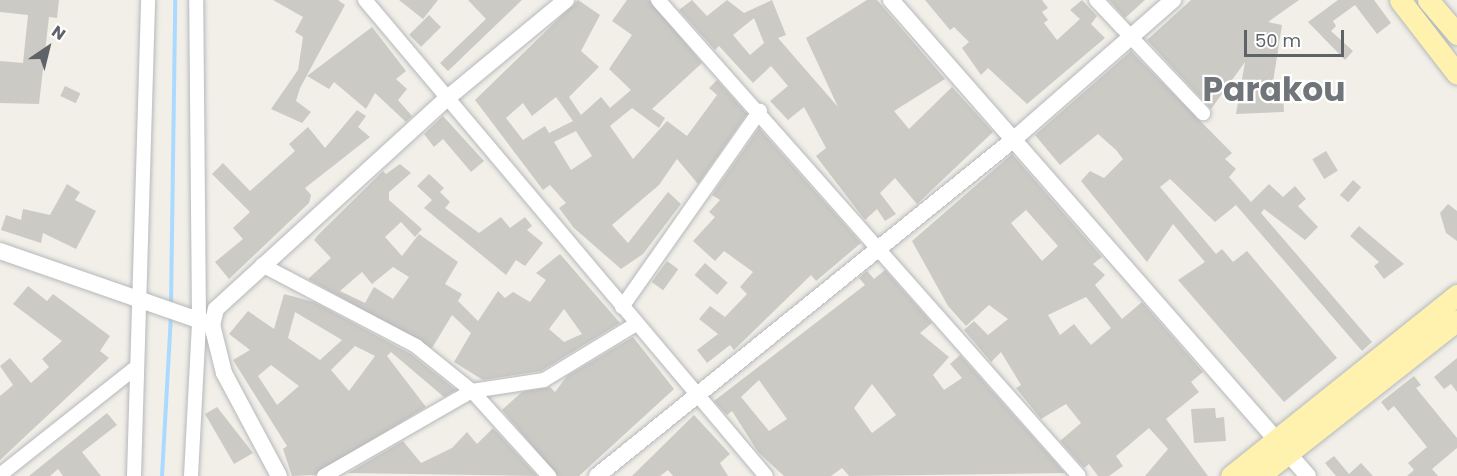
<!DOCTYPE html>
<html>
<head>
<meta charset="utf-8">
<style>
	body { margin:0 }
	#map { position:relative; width:1457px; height:476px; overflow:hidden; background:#f1efe8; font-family:Poppins,sans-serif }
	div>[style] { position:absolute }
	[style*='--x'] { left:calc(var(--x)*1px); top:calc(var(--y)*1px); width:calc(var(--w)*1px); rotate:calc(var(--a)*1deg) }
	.stream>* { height:4px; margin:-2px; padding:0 2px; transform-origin:2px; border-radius:2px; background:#aadaff }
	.building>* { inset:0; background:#cccac5; transform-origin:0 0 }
	.roads { filter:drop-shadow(0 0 2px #b5b8bc) drop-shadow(0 0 2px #b5b8bc) }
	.minor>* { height:14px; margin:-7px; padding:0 7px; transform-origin:7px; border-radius:7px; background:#fff }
	.tertiary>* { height:16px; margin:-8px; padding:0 8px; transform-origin:8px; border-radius:8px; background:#fff }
	.primary>* { height:21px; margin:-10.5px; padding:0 10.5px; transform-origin:10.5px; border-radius:10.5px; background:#fff2af }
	span { translate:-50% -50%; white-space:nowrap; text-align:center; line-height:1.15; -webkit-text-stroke:4.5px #fff; paint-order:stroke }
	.town-label { font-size:33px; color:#70757a; font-weight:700 }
	.north { position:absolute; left:18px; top:18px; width:60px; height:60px; -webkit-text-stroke:4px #fff; paint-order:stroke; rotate:35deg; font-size:16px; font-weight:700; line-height:24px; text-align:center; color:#5f6368 }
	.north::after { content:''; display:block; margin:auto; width:21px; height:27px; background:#5f6368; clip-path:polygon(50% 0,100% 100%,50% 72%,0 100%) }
	.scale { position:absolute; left:1244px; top:30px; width:100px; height:27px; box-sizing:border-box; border:3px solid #5f6368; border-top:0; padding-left:8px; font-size:18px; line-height:21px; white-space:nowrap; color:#5f6368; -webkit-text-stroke:4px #fff; paint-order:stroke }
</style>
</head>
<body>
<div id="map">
	<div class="stream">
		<i style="--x:171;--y:305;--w:305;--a:-89.2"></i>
		<i style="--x:162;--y:476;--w:160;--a:-86.8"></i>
	</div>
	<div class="building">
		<i style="clip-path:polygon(0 0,59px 0,57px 18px,49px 17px,39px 104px,0 103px,0 61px,23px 63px,28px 15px,0 12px)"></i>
		<i style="clip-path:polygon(273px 0,338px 0,345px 5px,300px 88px,296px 101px,311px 112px,302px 123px,271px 109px,298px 70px,303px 37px,295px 32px,303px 17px)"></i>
		<i style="clip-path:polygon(399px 0,438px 0,423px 19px)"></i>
		<i style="clip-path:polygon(468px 0,522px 0,448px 71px,440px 63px,486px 19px)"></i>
		<i style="clip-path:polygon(evenodd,578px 0,600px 15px,581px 51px,599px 67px,569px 97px,581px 115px,601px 97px,610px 108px,631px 90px,609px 69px,632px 35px,612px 21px,627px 0,649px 0,702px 63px,652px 109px,665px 118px,659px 128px,632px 108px,610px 126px,633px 159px,667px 121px,687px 136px,717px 95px,709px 88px,717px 80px,747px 114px,698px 184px,677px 159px,659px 185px,612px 225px,628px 243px,668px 192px,681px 204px,643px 254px,621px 269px,574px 228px,559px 208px,566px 203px,550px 185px,543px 190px,475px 100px,578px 0,556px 97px,573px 121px,549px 133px,545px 126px,523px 140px,506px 118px,523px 103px,532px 116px,556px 97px,578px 0,576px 131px,592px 156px,571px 170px,554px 142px,576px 131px)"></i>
		<i style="clip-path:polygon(evenodd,692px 0,707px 16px,727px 0,744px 13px,772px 0,786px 35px,778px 38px,838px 107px,806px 38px,867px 0,877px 0,945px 79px,894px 111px,909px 129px,952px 87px,993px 132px,917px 204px,895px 178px,880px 193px,896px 214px,885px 221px,877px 209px,865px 220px,816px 156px,826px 148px,804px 107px,788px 120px,770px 101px,788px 86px,771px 66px,753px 83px,719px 46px,715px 50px,679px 10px,692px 0,754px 18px,764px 43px,750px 55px,733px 35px,754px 18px)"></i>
		<i style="clip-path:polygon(925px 0,1042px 0,1048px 8px,1042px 12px,1048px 20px,1044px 23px,1057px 40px,1080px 19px,1070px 10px,1082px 0,1097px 16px,1091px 24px,1105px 38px,1027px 104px,988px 68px,981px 75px,962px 48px,969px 42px,954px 27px,950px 30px)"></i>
		<i style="clip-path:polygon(1109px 0,1145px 0,1125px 18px)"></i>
		<i style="clip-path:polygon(1191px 0,1299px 0,1268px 22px,1282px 25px,1271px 95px,1283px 95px,1284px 112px,1236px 114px,1245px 62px,1211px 109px,1147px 40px)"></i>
		<i style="clip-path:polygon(1338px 0,1374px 0,1391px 23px,1377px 34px,1355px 5px,1333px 21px,1336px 26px,1331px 31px,1353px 51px,1345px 60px,1308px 22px)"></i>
		<i style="left:429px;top:15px;width:17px;height:28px;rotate:45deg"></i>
		<i style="clip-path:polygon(372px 27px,406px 71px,396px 79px,407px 89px,398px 100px,412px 116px,406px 122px,375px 93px,366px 109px,334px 82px,329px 89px,307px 76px)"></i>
		<i style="clip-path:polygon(1131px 51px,1232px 153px,1225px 159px,1236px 169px,1229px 177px,1251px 202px,1269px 184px,1283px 197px,1295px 186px,1306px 199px,1298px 206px,1318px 227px,1305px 240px,1264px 209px,1261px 213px,1372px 342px,1362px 351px,1236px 205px,1215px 222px,1170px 179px,1160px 187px,1216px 254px,1222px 249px,1233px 262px,1247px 251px,1337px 358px,1284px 402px,1178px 280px,1205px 262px,1173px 224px,1147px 262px,1081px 181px,1090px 171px,1104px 178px,1123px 159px,1116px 150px,1098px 134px,1060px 165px,1035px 135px)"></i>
		<i style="left:65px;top:86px;width:17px;height:11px;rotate:25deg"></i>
		<i style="clip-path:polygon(357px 110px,366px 116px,358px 127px,370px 137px,305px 188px,311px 195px,309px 203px,229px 279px,215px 262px,243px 239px,233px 228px,250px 212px,212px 174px,223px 163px,250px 191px,295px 151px,289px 144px,308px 127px,325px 148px)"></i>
		<i style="clip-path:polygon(443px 116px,484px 161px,471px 172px,443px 139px,434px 147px,424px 134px)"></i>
		<i style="clip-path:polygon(759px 128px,861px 243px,816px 281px,811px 275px,734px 350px,730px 345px,707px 363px,697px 350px,718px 334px,699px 319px,710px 306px,725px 317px,747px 294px,740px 287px,753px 272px,724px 251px,715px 261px,693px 241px,715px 217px,709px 212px,720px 200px,712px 195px)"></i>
		<i style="left:1326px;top:151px;width:23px;height:16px;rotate:59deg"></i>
		<i style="clip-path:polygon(evenodd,1012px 154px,1102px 257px,1093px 264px,1105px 275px,1095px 285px,1122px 319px,1142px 302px,1203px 372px,1191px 382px,1199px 392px,1166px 419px,1208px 476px,1145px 476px,1168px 449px,1149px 428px,1116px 456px,1123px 466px,1109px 476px,1098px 476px,1089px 464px,1084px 468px,1060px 441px,1081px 423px,1066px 404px,1041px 419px,1016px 388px,1021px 385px,1001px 352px,991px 362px,964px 330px,974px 321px,988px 335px,1008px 319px,989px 305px,966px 326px,948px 306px,912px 241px,1012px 154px,1026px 210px,1058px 246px,1042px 261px,1011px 223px,1026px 210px,1012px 154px,1086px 297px,1111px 328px,1091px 345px,1074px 324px,1060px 335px,1048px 315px,1086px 297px)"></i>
		<i style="clip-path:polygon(evenodd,400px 164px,411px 173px,389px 192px,389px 200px,422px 229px,415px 237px,401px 222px,385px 237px,402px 256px,419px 234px,458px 262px,445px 284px,462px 294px,458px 301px,478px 321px,498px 291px,505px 298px,513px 292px,530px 302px,546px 280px,536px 273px,560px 254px,620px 323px,541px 371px,483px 380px,454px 362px,471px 333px,452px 315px,432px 348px,308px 279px,331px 258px,314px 240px,318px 235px,383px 171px,386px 174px,400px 164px,393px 267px,409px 277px,393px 299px,374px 287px,365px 303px,340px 291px,362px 272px,372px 284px,393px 267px,400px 164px,564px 309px,582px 334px,564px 342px,549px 329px,564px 309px)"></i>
		<i style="clip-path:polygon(429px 174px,444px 188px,440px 192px,450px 202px,445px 208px,479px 233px,501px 217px,510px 228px,525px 217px,532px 226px,527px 230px,543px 243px,525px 266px,516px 260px,506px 275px,424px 208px,432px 200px,417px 186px)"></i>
		<i style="left:1353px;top:180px;width:11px;height:20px;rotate:41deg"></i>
		<i style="clip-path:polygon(67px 184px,80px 192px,75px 200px,96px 211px,76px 249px,43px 233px,41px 243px,1px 230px,6px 215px,21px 220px,23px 209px,50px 215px)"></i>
		<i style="clip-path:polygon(1448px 204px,1457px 211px,1457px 241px,1446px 233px,1440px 213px)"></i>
		<i style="clip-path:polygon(1359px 226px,1404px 264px,1384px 279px,1374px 266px,1379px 262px,1350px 236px)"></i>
		<i style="left:667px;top:261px;width:14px;height:26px;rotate:36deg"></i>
		<i style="left:705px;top:263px;width:30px;height:16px;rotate:41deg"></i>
		<i style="clip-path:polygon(evenodd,885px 270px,932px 323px,920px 333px,949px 357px,933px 375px,944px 390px,962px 378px,950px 364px,960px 355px,1065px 473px,849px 476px,842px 468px,831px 476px,784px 476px,758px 452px,732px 411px,727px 415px,714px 401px,865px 285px,859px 278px,867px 271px,874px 279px,885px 270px,759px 380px,787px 419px,769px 431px,741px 397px,759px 380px,885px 270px,872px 384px,896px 415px,872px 433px,854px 408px,872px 384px)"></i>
		<i style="clip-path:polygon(28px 286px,47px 301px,53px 294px,110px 336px,100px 351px,109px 358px,0 460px,0 396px,13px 385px,0 366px,10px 358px,31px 383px,49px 367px,42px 359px,62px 341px,13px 304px)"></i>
		<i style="clip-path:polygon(evenodd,284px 294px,314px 302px,411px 354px,456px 390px,444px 397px,391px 352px,387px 356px,426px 407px,315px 475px,292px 476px,283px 449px,287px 446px,233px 360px,250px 350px,229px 334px,248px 311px,274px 329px,284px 294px,295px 312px,342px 340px,320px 360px,288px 338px,295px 312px,284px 294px,355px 346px,375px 356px,349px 391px,331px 370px,355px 346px,284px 294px,271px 365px,299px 386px,277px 405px,258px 376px,271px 365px)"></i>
		<i style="clip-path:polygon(633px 337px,674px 389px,579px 476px,558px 476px,502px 410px,522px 392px,550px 387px,555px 392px,567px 376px)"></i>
		<i style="clip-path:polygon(1457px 358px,1457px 392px,1451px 384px,1444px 389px,1434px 377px)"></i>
		<i style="clip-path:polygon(1414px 376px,1421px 385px,1416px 388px,1457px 438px,1457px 448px,1432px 469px,1438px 476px,1407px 476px,1414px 470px,1408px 463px,1427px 447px,1394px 406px,1388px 411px,1381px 402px)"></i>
		<i style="clip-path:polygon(217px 407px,253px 453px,234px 464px,205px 414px)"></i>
		<i style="clip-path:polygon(1215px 408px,1216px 418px,1224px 417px,1226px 441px,1194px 443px,1191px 409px)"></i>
		<i style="clip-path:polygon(107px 413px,117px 425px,82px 452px,101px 476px,63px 476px,58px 469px,50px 476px,29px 476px)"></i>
		<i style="clip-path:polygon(694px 415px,730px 454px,720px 463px,728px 476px,673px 476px,668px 470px,660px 476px,632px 476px)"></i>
		<i style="clip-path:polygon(493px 428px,537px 476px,348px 473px,403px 441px,421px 463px,452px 448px,467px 432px,477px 444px)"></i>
		<i style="clip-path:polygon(1334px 456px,1349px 474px,1361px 463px,1373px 476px,1336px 476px,1325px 463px)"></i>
	</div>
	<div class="roads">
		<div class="minor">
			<i style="--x:365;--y:0;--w:622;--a:49.89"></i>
			<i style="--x:658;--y:0;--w:635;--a:48.51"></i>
			<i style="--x:1096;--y:0;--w:156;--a:46.6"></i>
			<i style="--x:262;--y:265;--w:174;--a:27.7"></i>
			<i style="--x:416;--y:346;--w:72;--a:38.8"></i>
			<i style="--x:472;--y:391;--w:115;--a:47.8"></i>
			<i style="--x:622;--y:307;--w:240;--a:-54.9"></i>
			<i style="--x:0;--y:475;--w:172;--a:-38.4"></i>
			<i style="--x:134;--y:476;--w:476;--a:-88.3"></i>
			<i style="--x:191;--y:476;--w:155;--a:-87"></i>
			<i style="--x:199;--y:321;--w:321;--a:-90.5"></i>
			<i style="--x:324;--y:476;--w:171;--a:-29.9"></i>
			<i style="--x:472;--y:391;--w:73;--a:-8.7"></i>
			<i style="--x:544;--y:380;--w:108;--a:-31.3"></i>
		</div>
		<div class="tertiary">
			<i style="--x:891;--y:0;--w:633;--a:48.78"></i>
			<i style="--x:0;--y:251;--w:225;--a:19.2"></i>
			<i style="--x:279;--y:476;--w:117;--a:-118.1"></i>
			<i style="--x:224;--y:373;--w:49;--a:-104"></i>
			<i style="--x:212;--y:325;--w:16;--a:-76"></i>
			<i style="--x:216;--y:309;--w:310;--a:-42.4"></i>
			<i style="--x:445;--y:100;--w:157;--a:-39.6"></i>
			<i style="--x:597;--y:476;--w:535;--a:-38.93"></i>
			<i style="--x:1013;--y:140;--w:213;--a:-41.2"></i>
		</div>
		<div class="primary">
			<i style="--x:1400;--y:0;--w:93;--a:52.4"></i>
			<i style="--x:1428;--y:0;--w:45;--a:49.5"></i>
			<i style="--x:1231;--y:476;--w:290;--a:-38.7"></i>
			<i style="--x:1259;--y:476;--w:252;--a:-38.2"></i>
		</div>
	</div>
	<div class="town-label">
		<span style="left:1274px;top:90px">Parakou</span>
	</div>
	<div class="north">N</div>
	<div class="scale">50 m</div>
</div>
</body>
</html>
